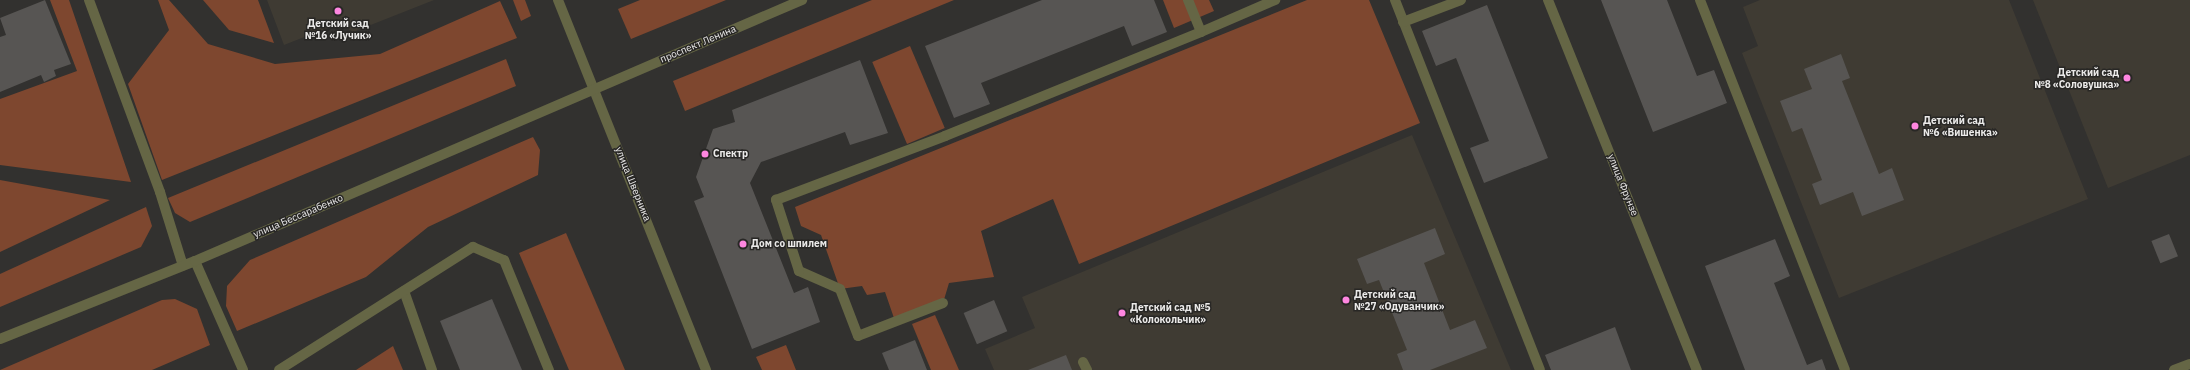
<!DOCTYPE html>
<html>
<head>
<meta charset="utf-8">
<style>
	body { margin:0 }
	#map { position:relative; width:2190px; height:370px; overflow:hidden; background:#32312f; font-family:"IBM Plex Sans",sans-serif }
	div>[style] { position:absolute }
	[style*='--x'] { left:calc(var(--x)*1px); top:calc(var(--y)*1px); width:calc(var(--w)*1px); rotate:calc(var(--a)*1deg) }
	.built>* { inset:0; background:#3f3b33 }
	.green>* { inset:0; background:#7e472f; transform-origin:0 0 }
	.building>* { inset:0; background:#575553; transform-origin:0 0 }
	.minor>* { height:10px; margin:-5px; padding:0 5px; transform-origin:5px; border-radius:5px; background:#656645 }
	.dots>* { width:11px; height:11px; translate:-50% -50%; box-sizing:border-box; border:2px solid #282725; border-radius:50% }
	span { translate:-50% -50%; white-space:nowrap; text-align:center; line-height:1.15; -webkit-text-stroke:3px #282725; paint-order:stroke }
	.poi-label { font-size:10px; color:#ebeae9; font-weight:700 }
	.right { translate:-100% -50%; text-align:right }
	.left { translate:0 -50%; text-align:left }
	.street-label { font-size:10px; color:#ebeae9 }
</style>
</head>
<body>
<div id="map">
	<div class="built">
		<i style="clip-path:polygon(267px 0,434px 0,353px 32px,340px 23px,284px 45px)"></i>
		<i style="clip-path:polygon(1760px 0,2009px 0,2088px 199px,1839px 298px,1742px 53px,1758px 46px,1743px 7px)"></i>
		<i style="clip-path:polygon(2033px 0,2190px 0,2190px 155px,2108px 188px)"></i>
		<i style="clip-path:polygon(1412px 135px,1511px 370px,994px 370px,985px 349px,1035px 328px,1022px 297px)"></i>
	</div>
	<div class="green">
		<i style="clip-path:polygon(50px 0,69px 0,131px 182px,0 165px,0 99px,77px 71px)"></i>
		<i style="clip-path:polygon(158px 0,169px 0,208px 44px,275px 64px,380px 54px,500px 1px,517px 38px,162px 180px,128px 84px,169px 30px)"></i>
		<i style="clip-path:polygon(203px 0,258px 0,274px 43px,229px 30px)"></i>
		<i style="clip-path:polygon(513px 0,525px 0,531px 16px,521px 21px)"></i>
		<i style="clip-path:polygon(640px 0,726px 0,631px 39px,618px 9px)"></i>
		<i style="clip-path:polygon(872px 0,954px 0,685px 111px,673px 81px)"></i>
		<i style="clip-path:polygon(1163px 0,1209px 0,1214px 11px,1174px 28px)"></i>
		<i style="clip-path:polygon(1307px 0,1369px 0,1420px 123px,1079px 264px,1053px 199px,981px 231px,994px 277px,949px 283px,943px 303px,895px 321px,885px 292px,867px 295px,862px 286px,840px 289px,821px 235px,801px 226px,795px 207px)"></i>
		<i style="left:910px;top:46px;width:89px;height:41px;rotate:67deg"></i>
		<i style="clip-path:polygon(506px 59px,516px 86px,190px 222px,175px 213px,168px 198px)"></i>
		<i style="clip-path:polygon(533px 137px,540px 150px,538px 175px,428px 227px,366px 277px,237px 331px,226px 306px,227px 286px,250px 260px)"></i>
		<i style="clip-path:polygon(0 180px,110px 200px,0 252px)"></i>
		<i style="clip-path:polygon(146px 207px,152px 226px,141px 247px,0 307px,0 274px)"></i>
		<i style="clip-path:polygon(566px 233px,625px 370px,569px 370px,519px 253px)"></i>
		<i style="clip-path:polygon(175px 299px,197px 309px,210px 345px,152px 370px,0 370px,162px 300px)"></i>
		<i style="clip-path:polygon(935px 315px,959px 370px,931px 370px,912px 324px)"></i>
		<i style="clip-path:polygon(786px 345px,796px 370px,762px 370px,756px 357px)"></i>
		<i style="clip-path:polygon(393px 346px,403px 370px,356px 370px)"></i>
	</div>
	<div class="building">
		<i style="clip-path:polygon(45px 0,71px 64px,54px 70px,56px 76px,44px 82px,41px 75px,0 92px,0 37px,6px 35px,0 18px)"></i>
		<i style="clip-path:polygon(1042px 0,1154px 0,1167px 32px,1132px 46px,1124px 26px,981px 83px,990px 104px,954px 118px,925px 46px)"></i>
		<i style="clip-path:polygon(1601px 0,1667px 0,1697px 76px,1714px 70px,1727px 103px,1653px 132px)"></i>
		<i style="clip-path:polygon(1487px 5px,1548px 158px,1484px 183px,1470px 148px,1489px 141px,1456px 58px,1436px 66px,1422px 31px)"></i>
		<i style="clip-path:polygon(1841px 54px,1850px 78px,1842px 81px,1879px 174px,1892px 168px,1904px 200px,1862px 216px,1853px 192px,1820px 205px,1812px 184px,1822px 180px,1802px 128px,1792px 132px,1780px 101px,1812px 89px,1804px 69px)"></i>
		<i style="clip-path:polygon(860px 60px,888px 133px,850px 145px,845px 132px,761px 162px,750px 183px,794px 293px,808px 287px,820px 322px,752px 349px,694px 201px,704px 197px,696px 177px,713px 129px,735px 122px,732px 110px)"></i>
		<i style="clip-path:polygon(1435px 228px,1445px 254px,1424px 263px,1450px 330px,1475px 320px,1487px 348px,1430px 370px,1403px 370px,1397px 354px,1407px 350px,1379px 280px,1367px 284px,1357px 259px)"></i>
		<i style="left:2169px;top:234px;width:24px;height:19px;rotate:68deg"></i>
		<i style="clip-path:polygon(1775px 239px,1790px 276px,1774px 283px,1807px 365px,1822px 359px,1826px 370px,1745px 370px,1705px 266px)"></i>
		<i style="clip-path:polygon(492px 299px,522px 370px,460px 370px,440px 321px)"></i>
		<i style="left:994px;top:300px;width:34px;height:33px;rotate:67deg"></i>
		<i style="clip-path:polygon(1615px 327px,1631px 370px,1551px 370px,1545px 355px)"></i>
		<i style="clip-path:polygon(915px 340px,927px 370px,889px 370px,882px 353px)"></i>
		<i style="clip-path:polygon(1066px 355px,1072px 370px,1028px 370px)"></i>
	</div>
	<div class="minor">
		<i style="--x:89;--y:0;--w:205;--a:69.7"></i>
		<i style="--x:160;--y:192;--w:77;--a:72.7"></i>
		<i style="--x:558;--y:0;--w:399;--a:68.2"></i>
		<i style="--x:1395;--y:0;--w:397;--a:68.6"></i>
		<i style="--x:1548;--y:0;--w:399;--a:68.1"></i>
		<i style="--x:1700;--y:0;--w:397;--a:68.6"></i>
		<i style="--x:1403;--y:22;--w:62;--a:-20.8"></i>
		<i style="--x:1201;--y:32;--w:81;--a:-23.4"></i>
		<i style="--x:195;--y:261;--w:119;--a:66.2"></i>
		<i style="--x:404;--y:291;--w:84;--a:70.5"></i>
		<i style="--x:943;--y:303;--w:91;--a:158.8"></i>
		<i style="--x:858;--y:336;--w:50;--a:-111"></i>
		<i style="--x:840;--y:289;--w:45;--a:-156.3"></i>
		<i style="--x:799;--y:271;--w:75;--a:-107.9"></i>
		<i style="--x:776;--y:200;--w:181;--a:-20.7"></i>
		<i style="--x:945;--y:136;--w:276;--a:-22.1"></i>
		<i style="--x:1201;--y:32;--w:35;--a:-112"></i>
		<i style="--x:0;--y:339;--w:210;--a:-21.8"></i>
		<i style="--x:195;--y:261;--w:661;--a:-23.27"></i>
		<i style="--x:1083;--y:362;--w:9;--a:63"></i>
		<i style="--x:279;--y:370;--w:230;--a:-32.4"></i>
		<i style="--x:473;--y:247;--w:34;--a:23"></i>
		<i style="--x:504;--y:260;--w:119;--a:67.8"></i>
		<i style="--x:2174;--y:370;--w:17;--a:-21"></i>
	</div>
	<div class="dots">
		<i style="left:338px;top:11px;background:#fe86e0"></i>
		<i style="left:2127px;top:78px;background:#fe86e0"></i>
		<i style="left:1915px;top:126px;background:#fe86e0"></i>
		<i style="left:705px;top:154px;background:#fe86e0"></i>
		<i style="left:743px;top:244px;background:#fe86e0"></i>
		<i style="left:1346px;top:300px;background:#fe86e0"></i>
		<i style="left:1122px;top:313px;background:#fe86e0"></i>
	</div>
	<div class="poi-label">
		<span style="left:338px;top:29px">Детский сад<br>№16 «Лучик»</span>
		<span class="right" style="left:2119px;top:78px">Детский сад<br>№8 «Соловушка»</span>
		<span class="left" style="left:1923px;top:126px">Детский сад<br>№6 «Вишенка»</span>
		<span class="left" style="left:713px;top:154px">Спектр</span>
		<span class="left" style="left:751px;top:244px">Дом со шпилем</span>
		<span class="left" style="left:1354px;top:300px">Детский сад<br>№27 «Одуванчик»</span>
		<span class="left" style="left:1130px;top:313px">Детский сад №5<br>«Колокольчик»</span>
	</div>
	<div class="street-label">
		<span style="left:698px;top:44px;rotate:-23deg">проспект Ленина</span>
		<span style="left:633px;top:184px;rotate:68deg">улица Шверника</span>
		<span style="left:1623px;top:185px;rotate:68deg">улица Фрунзе</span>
		<span style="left:298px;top:216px;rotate:-23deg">улица Бессарабенко</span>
	</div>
</div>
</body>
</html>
